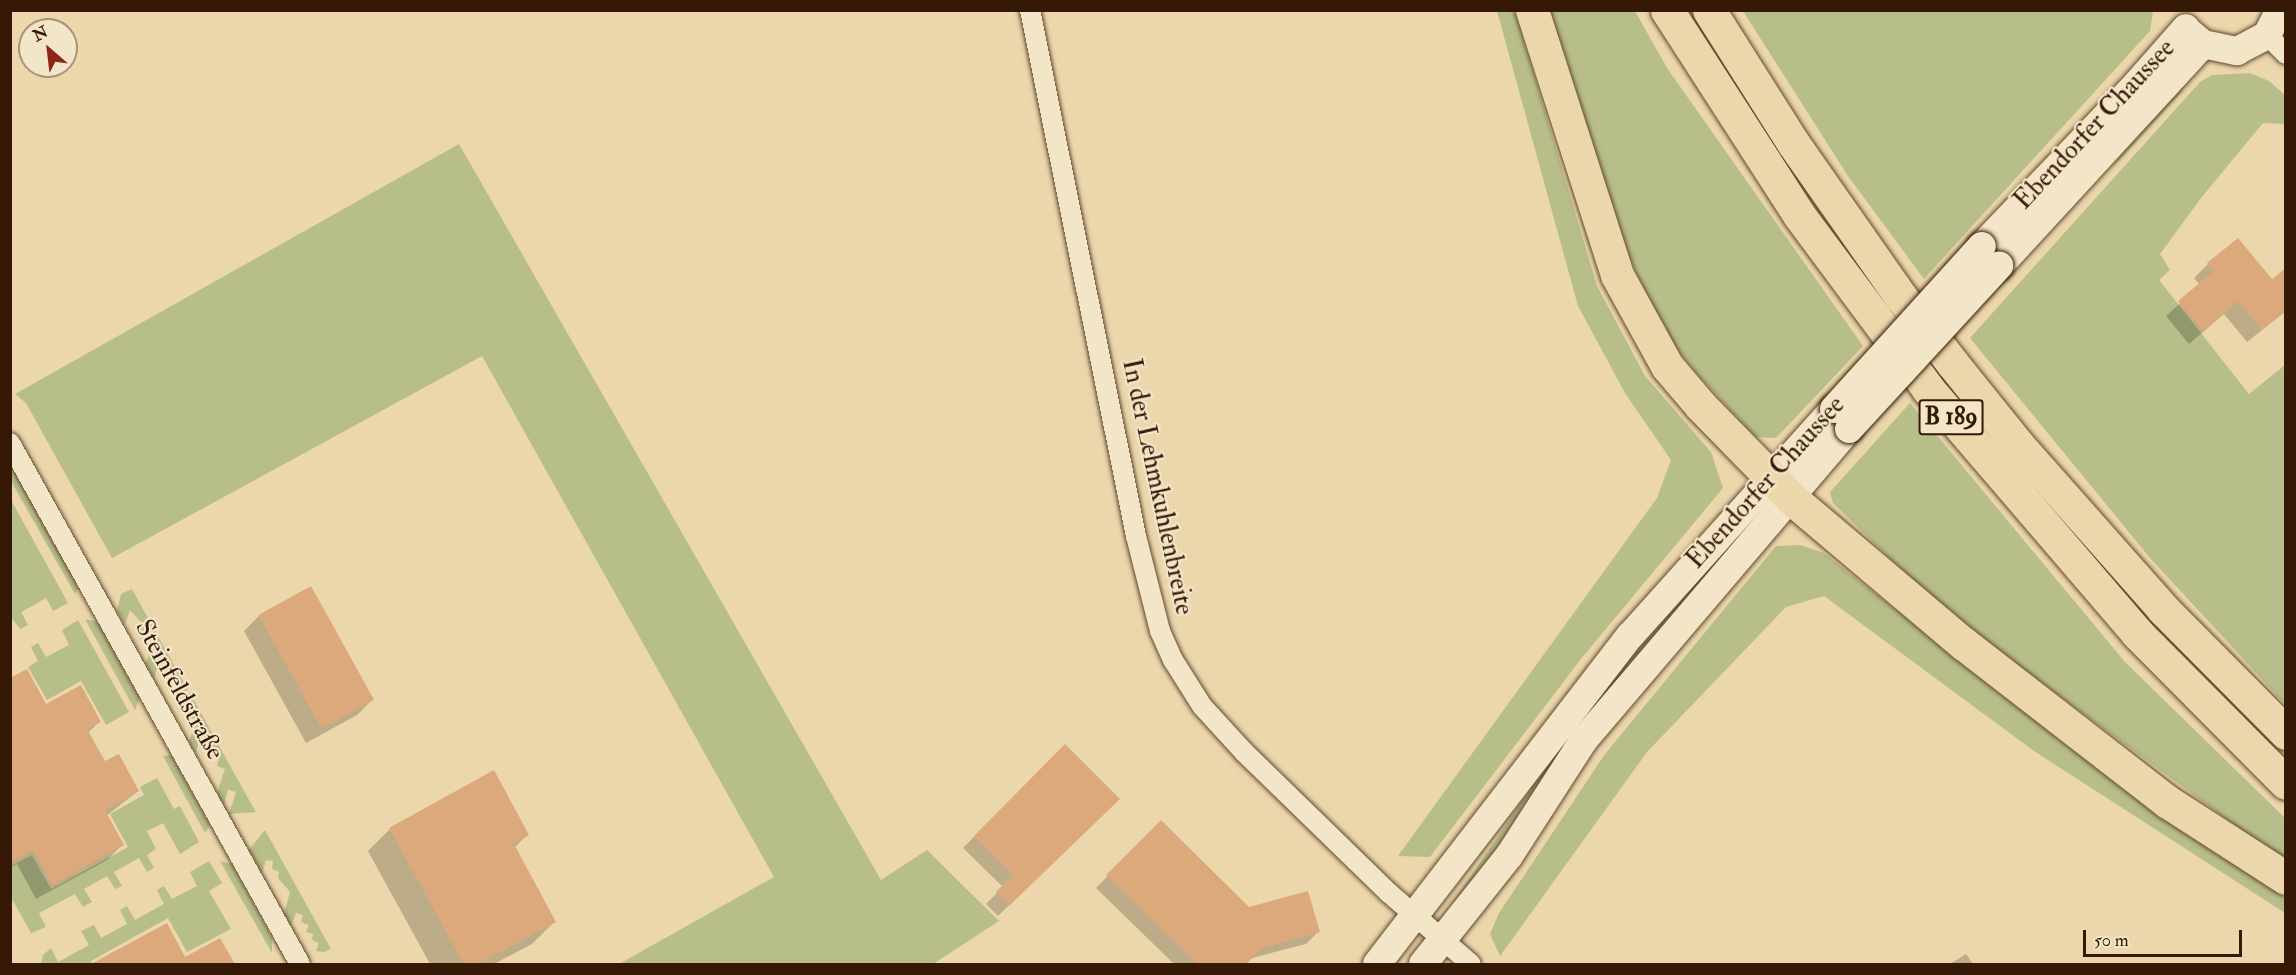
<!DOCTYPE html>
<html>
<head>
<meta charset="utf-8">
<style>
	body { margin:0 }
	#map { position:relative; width:2296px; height:975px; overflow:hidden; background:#ebd7ab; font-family:"IM FELL Double Pica",serif }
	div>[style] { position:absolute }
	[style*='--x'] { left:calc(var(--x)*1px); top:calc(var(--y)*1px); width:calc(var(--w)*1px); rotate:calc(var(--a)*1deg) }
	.green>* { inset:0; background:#b7be89 }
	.shadow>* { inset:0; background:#0003 }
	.building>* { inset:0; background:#dca97d; transform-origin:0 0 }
	.roads { filter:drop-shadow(0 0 2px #62482f) drop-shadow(0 0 2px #62482f) }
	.street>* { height:20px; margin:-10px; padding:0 10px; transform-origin:10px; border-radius:10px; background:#f2e5c8 }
	.secondary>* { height:28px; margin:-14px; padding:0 14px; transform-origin:14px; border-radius:14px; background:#f2e5c8 }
	.highway>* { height:33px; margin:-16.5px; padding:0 16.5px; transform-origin:16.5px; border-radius:16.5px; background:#ebd7ab }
	.bridges { filter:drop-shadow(0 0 2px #351906) drop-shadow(0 0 2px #351906) }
	.secondary-bridge>* { height:28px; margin:-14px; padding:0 14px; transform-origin:14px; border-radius:14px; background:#f2e5c8 }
	span { translate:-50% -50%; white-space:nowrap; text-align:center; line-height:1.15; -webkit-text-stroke:4.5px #f2e5c8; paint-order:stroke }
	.shield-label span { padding:2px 4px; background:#f2e5c8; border:2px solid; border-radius:4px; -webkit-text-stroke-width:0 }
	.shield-label { font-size:24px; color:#351906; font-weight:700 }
	.street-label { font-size:26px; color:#351906 }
	.frame { position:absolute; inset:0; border:12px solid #351906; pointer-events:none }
	.north { position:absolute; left:18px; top:18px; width:60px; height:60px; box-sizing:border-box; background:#f2e5c8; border:2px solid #a6937a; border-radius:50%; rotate:332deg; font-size:16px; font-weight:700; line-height:24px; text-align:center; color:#351906 }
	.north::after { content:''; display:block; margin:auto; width:21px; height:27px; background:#8f2418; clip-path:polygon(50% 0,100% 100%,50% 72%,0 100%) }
	.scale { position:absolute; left:2083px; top:930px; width:159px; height:27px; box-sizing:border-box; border:3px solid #351906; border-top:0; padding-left:8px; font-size:18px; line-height:21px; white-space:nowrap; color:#351906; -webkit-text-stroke:4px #f2e5c8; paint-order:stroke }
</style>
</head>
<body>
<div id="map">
	<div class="green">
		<i style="clip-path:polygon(1497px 11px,1515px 11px,1597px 286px,1645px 376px,1711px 452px,1723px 488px,1581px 659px,1430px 857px,1398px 856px,1657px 498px,1671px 460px,1625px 393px,1578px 306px)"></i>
		<i style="clip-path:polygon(1546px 11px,1635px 11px,1667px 68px,1863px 346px,1776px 438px,1756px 437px,1700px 377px,1672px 343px,1644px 290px,1620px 235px)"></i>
		<i style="clip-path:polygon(1743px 11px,2153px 11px,2150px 31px,1924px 279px,1848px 176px)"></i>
		<i style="clip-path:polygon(2250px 73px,2269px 81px,2285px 95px,2285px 124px,2263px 123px,2201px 198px,2160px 254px,2170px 270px,2159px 280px,2249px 394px,2285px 365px,2285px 704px,2150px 558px,1970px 338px,2200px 82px,2212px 75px)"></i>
		<i style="clip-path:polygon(2184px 83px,2182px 92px,2112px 168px,2123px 151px)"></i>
		<i style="clip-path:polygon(459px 144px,881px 880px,927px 850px,999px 921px,933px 964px,619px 964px,774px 877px,482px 356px,112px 558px,26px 403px,15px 394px)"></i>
		<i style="clip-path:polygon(1910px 403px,2125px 662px,2285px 818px,2285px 862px,1997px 650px,1907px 575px,1833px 503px,1830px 492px)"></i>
		<i style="clip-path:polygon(10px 463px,80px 586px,75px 594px,11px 481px)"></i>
		<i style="clip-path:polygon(11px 500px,68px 603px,53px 611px,46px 598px,34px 605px,21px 612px,28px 625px,20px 629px,11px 617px)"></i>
		<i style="clip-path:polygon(1746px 520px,1753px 526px,1507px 841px,1451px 905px,1577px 720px)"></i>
		<i style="clip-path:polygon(1800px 545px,1824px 553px,2074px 751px,2286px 898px,2285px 913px,2034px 751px,1824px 596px,1786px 607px,1647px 752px,1500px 956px,1490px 934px,1499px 913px,1605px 754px,1776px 546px)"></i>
		<i style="clip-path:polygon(132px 589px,133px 591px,188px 690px,181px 693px,174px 689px,176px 683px,169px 681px,171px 674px,164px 671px,166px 665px,159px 663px,154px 678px,146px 663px,153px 643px,146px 640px,148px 633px,140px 629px,142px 623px,130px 610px,125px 624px,117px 611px,121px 594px)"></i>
		<i style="clip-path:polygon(85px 619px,98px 622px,140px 698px,135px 710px)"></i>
		<i style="clip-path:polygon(78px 620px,129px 712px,106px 725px,81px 681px,47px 700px,28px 667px,38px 661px,31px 647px,38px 643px,46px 657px,69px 645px,62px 630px)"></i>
		<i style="clip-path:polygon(190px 693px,244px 791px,256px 812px,229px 814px,236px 792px,228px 790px,224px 805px,217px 793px,225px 769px,217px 766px,219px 759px,211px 756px,213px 749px,206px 747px,208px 739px,200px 737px,196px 753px,189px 742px,196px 719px,189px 717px,191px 710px,184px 708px,186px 701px,179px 699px)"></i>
		<i style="clip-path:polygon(171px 755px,210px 825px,205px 833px,163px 756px)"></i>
		<i style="clip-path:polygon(157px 778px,174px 809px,180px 806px,199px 842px,180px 854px,163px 823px,147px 831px,156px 849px,147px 855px,154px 868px,147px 872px,139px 858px,114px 872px,122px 886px,115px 889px,107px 876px,84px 889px,92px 902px,83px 907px,75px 894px,39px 913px,46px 927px,31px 933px,11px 897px,11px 866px,32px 855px,51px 889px,128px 847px,110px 814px,144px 795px,140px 787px)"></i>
		<i style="clip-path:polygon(265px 830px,331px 949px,324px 952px,316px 951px,319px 943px,312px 940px,313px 934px,306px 932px,309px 925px,301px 922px,303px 915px,296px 913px,291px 926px,284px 914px,290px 892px,278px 878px,279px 872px,272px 869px,273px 861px,266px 860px,262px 873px,249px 850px)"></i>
		<i style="clip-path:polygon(209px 861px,222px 883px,209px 891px,231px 929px,187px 952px,168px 918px,91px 961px,92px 964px,41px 964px,43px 955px,51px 948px,58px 962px,89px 945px,81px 931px,94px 925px,101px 938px,127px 924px,120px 910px,127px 906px,135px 920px,164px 904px,157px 890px,164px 886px,172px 899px,197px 886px,190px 872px)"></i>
		<i style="clip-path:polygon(220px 861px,232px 864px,272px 938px,272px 953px)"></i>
	</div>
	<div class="shadow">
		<i style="clip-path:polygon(2208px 264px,2272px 282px,2286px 275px,2286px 311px,2247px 342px,2224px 314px,2189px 344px,2166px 316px,2200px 285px,2194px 278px)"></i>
		<i style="clip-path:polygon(259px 616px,372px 700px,357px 715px,306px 743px,244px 631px)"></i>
		<i style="clip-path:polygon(10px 680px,45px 706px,99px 722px,88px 733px,104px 763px,138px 791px,106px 816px,122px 845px,107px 860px,36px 899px,17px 864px,10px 868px)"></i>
		<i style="clip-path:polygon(1065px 746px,1118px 799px,998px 916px,986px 904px,1003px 887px,963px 848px)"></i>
		<i style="clip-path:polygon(1161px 822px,1248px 909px,1318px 932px,1306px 944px,1252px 958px,1246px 964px,1174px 964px,1096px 888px)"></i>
		<i style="clip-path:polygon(390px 829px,527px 835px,514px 848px,554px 922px,532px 944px,494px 964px,430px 964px,368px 851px)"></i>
		<i style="clip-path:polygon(220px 940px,233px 964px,95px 964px,185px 959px)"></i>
		<i style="clip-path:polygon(1966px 954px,1973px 964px,1950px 964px)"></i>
	</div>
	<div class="building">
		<i style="clip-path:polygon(2238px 238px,2272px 279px,2286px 268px,2286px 310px,2261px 330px,2238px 301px,2203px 331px,2178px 301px,2214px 271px,2207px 263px)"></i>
		<i style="left:311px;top:586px;width:130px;height:60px;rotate:61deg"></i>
		<i style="clip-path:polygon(27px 669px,46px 704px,81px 685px,101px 722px,87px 729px,105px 761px,119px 754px,139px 791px,105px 810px,124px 845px,52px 885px,33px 850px,10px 863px,10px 678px)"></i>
		<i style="clip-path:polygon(1065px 744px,1120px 799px,1010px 905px,996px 892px,1013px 875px,974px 836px)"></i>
		<i style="clip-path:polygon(494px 770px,529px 835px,514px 844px,556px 922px,478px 964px,464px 964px,389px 828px)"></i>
		<i style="clip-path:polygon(1161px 820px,1249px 907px,1308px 891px,1320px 932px,1262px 948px,1246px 964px,1197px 964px,1106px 875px)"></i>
		<i style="clip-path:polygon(167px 923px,185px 957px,220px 938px,235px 964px,91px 964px)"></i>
	</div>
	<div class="roads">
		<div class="street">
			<i style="--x:1030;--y:10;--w:537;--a:78.61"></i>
			<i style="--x:1136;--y:536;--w:98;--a:75.8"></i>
			<i style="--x:1160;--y:631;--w:32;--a:66"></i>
			<i style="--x:1173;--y:660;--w:54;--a:57.8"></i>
			<i style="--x:1202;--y:706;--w:62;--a:47.6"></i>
			<i style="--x:1244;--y:752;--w:202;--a:44.2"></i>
			<i style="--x:1389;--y:893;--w:108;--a:40.9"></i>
			<i style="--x:2267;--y:35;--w:27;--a:45"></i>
			<i style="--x:10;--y:443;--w:596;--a:60.9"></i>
		</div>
		<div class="secondary">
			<i style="--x:2190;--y:33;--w:17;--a:40"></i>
			<i style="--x:2203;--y:44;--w:35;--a:12"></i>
			<i style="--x:2237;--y:51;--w:34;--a:-28"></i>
			<i style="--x:2267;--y:35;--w:28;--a:-63"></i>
			<i style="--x:1982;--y:246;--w:221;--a:-46.3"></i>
			<i style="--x:2135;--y:86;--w:77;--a:-48.7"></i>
			<i style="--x:1999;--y:266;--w:301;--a:-47.4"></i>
			<i style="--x:1377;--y:964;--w:414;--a:-52.4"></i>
			<i style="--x:1630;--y:636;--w:305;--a:-48.1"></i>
			<i style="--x:1423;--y:964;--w:138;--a:-51.5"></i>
			<i style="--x:1509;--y:856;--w:137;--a:-57.2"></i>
			<i style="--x:1583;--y:741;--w:410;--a:-49.6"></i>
		</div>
		<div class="highway">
			<i style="--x:1532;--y:10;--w:278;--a:72.2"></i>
			<i style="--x:1617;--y:275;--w:104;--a:61.2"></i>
			<i style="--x:1667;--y:366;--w:52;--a:49.6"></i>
			<i style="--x:1701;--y:406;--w:129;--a:45.6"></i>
			<i style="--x:1791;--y:498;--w:226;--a:40.2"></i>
			<i style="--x:1964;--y:644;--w:258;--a:37.8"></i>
			<i style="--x:2168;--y:802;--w:140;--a:32.8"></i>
			<i style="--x:1667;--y:10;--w:244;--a:57.2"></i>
			<i style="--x:1799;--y:215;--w:217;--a:53.4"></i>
			<i style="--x:1928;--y:389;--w:321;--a:49.4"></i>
			<i style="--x:2137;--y:633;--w:211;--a:45.2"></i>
			<i style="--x:1709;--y:10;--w:157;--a:57.7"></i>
			<i style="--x:1793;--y:143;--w:188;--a:55"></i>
			<i style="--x:1901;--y:297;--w:85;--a:52.2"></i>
			<i style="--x:1953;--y:364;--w:105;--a:51.2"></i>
			<i style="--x:2019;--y:446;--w:217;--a:48.5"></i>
			<i style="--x:2163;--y:609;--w:175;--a:45.2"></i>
		</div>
	</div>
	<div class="bridges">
		<div class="secondary-bridge">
			<i style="--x:1834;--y:409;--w:220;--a:-47.8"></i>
			<i style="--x:1849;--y:429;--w:222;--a:-47.4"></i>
		</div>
	</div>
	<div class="shield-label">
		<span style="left:1951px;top:417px">B 189</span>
	</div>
	<div class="street-label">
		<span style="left:2095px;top:125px;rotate:-47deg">Ebendorfer Chaussee</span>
		<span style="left:1766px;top:483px;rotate:-48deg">Ebendorfer Chaussee</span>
		<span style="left:1157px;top:487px;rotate:78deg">In der Lehmkuhlenbreite</span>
		<span style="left:179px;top:690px;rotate:61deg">Steinfeldstraße</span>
	</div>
	<div class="frame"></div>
	<div class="north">N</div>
	<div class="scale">50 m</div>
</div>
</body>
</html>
